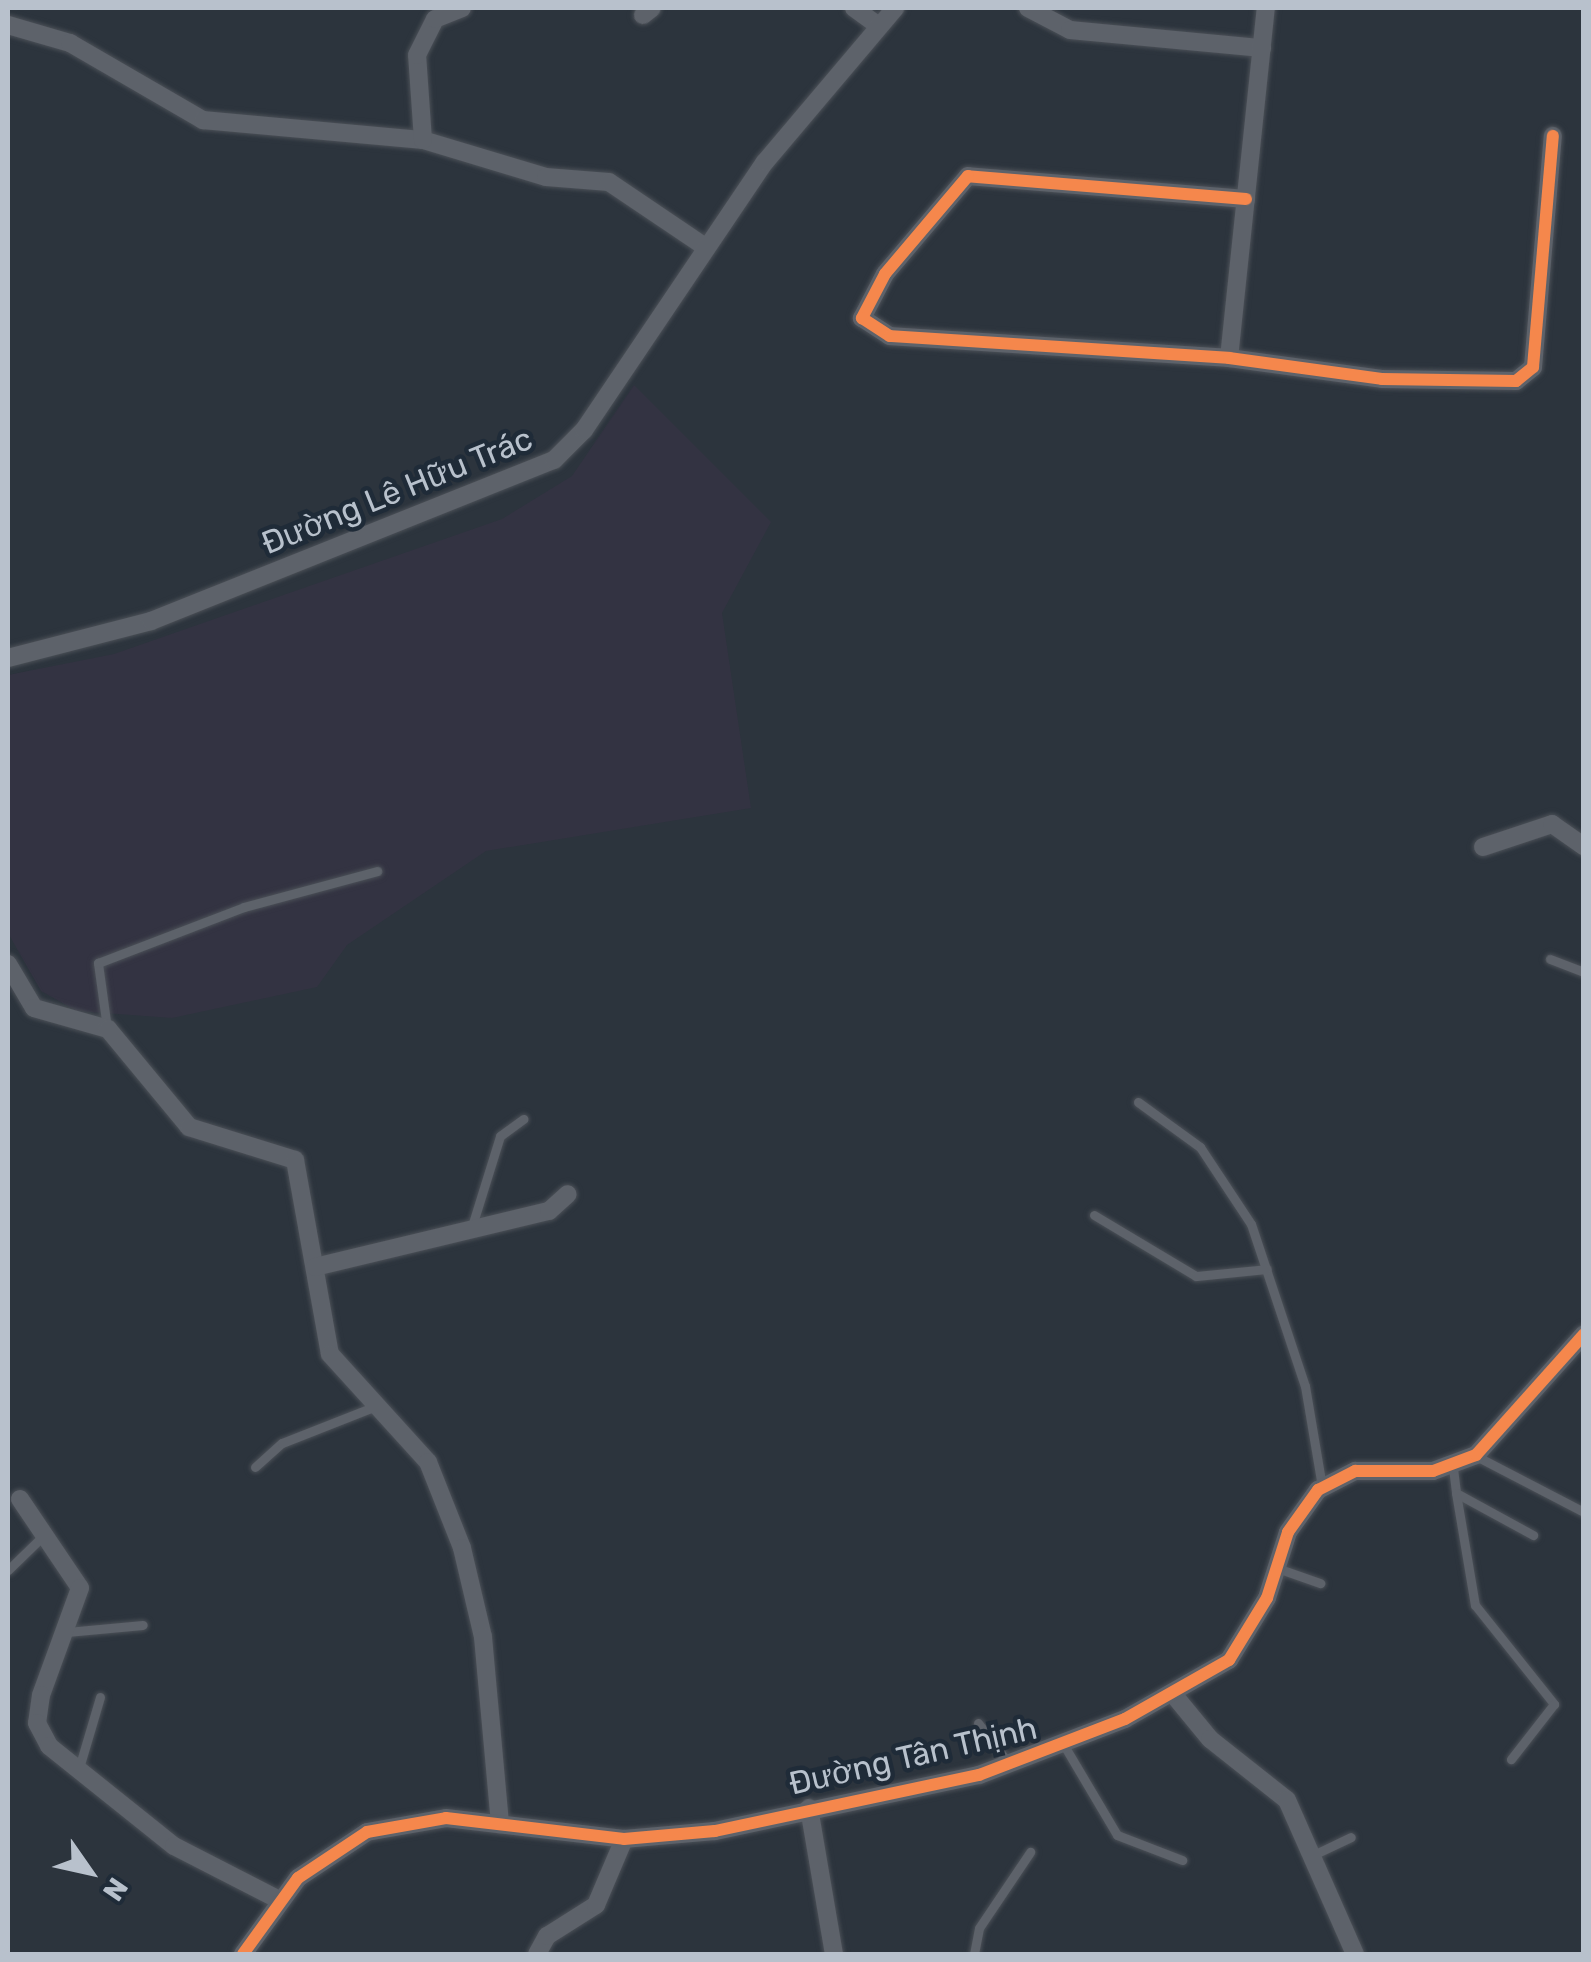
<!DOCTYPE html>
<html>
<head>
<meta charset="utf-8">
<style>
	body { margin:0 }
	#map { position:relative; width:1591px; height:1962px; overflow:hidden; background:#2c343d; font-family:Rubik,sans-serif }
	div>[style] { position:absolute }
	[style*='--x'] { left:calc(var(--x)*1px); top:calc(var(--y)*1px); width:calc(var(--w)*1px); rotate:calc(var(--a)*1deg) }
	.medical>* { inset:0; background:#333342 }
	.roads { filter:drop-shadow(0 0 2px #4b5057) drop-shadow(0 0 2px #4b5057) }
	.lane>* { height:9px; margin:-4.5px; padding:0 4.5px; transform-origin:4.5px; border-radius:4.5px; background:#5d626a }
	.street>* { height:18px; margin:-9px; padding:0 9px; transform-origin:9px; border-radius:9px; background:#5d626a }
	.cycleway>* { height:12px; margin:-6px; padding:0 6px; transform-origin:6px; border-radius:6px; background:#f5874c }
	span { translate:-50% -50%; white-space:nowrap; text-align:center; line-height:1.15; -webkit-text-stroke:9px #1f2b38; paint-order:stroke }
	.street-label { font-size:32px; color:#b8c1cc }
	.frame { position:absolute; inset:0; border:10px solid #b8c1cc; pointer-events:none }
	.north { position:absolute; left:40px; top:1822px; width:100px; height:100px; -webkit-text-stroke:8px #1f2b38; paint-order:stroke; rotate:124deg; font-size:28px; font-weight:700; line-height:40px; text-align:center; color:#b8c1cc }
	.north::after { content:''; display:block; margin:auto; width:35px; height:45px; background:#b8c1cc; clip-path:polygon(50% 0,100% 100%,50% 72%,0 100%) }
</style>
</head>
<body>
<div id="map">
	<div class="medical">
		<i style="clip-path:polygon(634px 385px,771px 522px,722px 613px,751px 808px,486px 851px,347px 945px,317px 987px,172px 1018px,77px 1011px,41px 991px,8px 933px,8px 675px,114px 654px,502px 519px,572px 476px)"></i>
	</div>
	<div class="roads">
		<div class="lane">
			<i style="--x:1550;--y:959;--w:36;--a:21"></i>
			<i style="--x:107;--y:1028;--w:66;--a:-97.9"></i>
			<i style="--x:98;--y:963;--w:156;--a:-21"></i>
			<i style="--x:244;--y:907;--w:138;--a:-15.1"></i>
			<i style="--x:1138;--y:1102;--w:77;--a:36"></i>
			<i style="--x:1200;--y:1147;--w:92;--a:56.5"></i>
			<i style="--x:1251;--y:1224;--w:171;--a:71.6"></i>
			<i style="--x:1305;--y:1386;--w:102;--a:80.4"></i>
			<i style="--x:1094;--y:1215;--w:119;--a:30.9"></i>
			<i style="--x:1196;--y:1276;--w:71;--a:-5.6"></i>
			<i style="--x:472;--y:1226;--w:94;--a:-72.7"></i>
			<i style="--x:500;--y:1136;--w:29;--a:-36"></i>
			<i style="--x:1476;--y:1456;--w:122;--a:27.4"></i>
			<i style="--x:255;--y:1467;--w:36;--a:-42"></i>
			<i style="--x:282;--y:1443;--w:101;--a:-21.5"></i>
			<i style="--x:1453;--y:1468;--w:25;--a:83"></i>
			<i style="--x:1456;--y:1493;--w:88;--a:28.6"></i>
			<i style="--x:1456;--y:1493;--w:114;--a:80.4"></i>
			<i style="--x:1475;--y:1605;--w:127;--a:51.4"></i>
			<i style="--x:1554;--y:1704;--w:70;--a:128"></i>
			<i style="--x:1277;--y:1568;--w:46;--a:19.2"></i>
			<i style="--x:8;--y:1570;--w:53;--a:-44.2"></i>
			<i style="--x:67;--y:1632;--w:76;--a:-5.3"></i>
			<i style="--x:978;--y:1723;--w:53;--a:52.7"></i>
			<i style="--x:1065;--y:1747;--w:102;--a:59.4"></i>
			<i style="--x:1117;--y:1835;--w:70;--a:21"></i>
			<i style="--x:79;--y:1768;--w:74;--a:-73.5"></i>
			<i style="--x:1311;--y:1856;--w:44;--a:-25.4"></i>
			<i style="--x:974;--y:1954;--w:26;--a:-79"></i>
			<i style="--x:979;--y:1928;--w:92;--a:-56.1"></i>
		</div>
		<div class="street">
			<i style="--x:854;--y:8;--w:31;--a:36"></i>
			<i style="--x:1028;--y:8;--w:47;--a:27.6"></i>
			<i style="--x:1070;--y:30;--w:193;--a:5.4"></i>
			<i style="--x:643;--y:15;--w:11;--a:-38"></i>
			<i style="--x:8;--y:25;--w:65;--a:16.2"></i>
			<i style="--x:70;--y:43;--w:154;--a:30.1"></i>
			<i style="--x:203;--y:120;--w:221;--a:5.2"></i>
			<i style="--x:423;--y:140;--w:128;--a:16.7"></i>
			<i style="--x:546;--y:177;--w:63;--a:4.5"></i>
			<i style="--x:609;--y:182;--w:115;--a:34"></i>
			<i style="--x:423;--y:140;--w:85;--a:-94"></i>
			<i style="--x:417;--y:55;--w:40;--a:-63.4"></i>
			<i style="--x:435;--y:19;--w:29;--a:-22"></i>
			<i style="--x:1246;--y:199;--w:279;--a:-175.3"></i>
			<i style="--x:968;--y:176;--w:128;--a:130.3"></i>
			<i style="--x:885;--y:274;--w:50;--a:117.6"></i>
			<i style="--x:862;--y:318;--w:33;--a:33"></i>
			<i style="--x:890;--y:336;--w:340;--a:3.7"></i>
			<i style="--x:1229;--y:358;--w:154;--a:7.8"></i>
			<i style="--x:1382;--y:379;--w:134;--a:0.9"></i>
			<i style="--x:1516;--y:381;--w:22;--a:-39"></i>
			<i style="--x:1533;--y:367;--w:232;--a:-85.1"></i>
			<i style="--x:1229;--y:358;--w:352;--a:-84"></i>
			<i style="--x:8;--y:658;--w:148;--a:-14.5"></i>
			<i style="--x:151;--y:621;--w:434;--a:-21.8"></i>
			<i style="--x:554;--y:460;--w:42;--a:-45"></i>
			<i style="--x:584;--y:430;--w:323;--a:-56"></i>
			<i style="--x:765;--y:162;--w:202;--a:-49.8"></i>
			<i style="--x:1483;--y:847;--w:73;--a:-18.4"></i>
			<i style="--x:1552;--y:824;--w:39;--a:35"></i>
			<i style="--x:8;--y:964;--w:51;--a:59.4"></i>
			<i style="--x:34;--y:1008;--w:77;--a:15.8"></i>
			<i style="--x:108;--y:1029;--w:127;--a:50.4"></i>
			<i style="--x:189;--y:1127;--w:111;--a:17.3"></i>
			<i style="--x:295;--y:1160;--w:197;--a:79.8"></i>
			<i style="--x:330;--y:1354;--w:146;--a:47.8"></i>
			<i style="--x:428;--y:1462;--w:92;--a:68.4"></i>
			<i style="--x:462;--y:1548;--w:91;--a:76.7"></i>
			<i style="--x:483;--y:1637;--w:188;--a:84.8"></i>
			<i style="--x:315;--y:1267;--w:241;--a:-13.5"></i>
			<i style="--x:549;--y:1211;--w:25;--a:-42"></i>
			<i style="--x:20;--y:1499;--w:107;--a:56"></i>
			<i style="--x:80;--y:1588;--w:114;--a:110"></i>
			<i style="--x:41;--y:1695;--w:28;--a:98"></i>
			<i style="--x:37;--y:1723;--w:26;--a:62"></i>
			<i style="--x:49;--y:1746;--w:160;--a:38.7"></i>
			<i style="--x:174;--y:1846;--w:120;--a:27.2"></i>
			<i style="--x:1173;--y:1694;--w:58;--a:50.6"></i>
			<i style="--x:1210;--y:1739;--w:98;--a:38.4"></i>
			<i style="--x:1287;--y:1800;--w:168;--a:66.2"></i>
			<i style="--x:809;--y:1808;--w:148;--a:80.3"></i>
			<i style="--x:243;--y:1954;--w:94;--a:-54.1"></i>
			<i style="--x:298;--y:1878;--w:83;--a:-33.7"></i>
			<i style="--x:367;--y:1832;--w:80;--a:-10"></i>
			<i style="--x:446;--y:1818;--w:179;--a:6.7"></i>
			<i style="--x:624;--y:1839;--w:91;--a:-5"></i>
			<i style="--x:715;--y:1831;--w:270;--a:-12"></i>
			<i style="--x:979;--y:1775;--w:156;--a:-21"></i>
			<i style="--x:1125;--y:1719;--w:120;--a:-29.6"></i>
			<i style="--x:1229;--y:1660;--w:73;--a:-58.5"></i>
			<i style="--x:1267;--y:1598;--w:69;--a:-72.3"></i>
			<i style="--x:1288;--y:1532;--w:52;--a:-54.5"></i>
			<i style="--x:1318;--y:1490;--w:42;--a:-27.2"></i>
			<i style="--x:1355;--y:1471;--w:78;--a:0"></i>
			<i style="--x:1433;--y:1471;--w:46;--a:-20.4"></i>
			<i style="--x:1476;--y:1455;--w:162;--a:-48.2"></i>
			<i style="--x:537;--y:1954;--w:21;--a:-61"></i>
			<i style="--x:547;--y:1936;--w:58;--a:-32.3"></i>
			<i style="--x:596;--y:1905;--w:72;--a:-67"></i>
		</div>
	</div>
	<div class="cycleway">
		<i style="--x:1246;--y:199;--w:279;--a:-175.3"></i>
		<i style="--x:968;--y:176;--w:128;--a:130.3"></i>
		<i style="--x:885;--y:274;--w:50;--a:117.6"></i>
		<i style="--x:862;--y:318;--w:33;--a:33"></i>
		<i style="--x:890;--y:336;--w:340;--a:3.7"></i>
		<i style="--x:1229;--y:358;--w:154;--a:7.8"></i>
		<i style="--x:1382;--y:379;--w:134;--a:0.9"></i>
		<i style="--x:1516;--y:381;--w:22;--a:-39"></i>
		<i style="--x:1533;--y:367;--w:232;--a:-85.1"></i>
		<i style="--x:243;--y:1954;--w:94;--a:-54.1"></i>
		<i style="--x:298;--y:1878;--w:83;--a:-33.7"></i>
		<i style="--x:367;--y:1832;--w:80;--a:-10"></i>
		<i style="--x:446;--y:1818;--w:179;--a:6.7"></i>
		<i style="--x:624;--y:1839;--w:91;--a:-5"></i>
		<i style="--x:715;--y:1831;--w:270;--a:-12"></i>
		<i style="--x:979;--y:1775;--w:156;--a:-21"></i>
		<i style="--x:1125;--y:1719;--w:120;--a:-29.6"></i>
		<i style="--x:1229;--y:1660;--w:73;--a:-58.5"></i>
		<i style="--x:1267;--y:1598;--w:69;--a:-72.3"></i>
		<i style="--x:1288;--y:1532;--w:52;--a:-54.5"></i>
		<i style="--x:1318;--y:1490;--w:42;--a:-27.2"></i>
		<i style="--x:1355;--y:1471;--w:78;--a:0"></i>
		<i style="--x:1433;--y:1471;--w:46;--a:-20.4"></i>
		<i style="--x:1476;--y:1455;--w:162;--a:-48.2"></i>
	</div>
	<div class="street-label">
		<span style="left:397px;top:491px;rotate:-22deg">Đường Lê Hữu Trác</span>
		<span style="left:913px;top:1756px;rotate:-13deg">Đường Tân Thịnh</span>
	</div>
	<div class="frame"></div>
	<div class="north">N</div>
</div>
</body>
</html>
